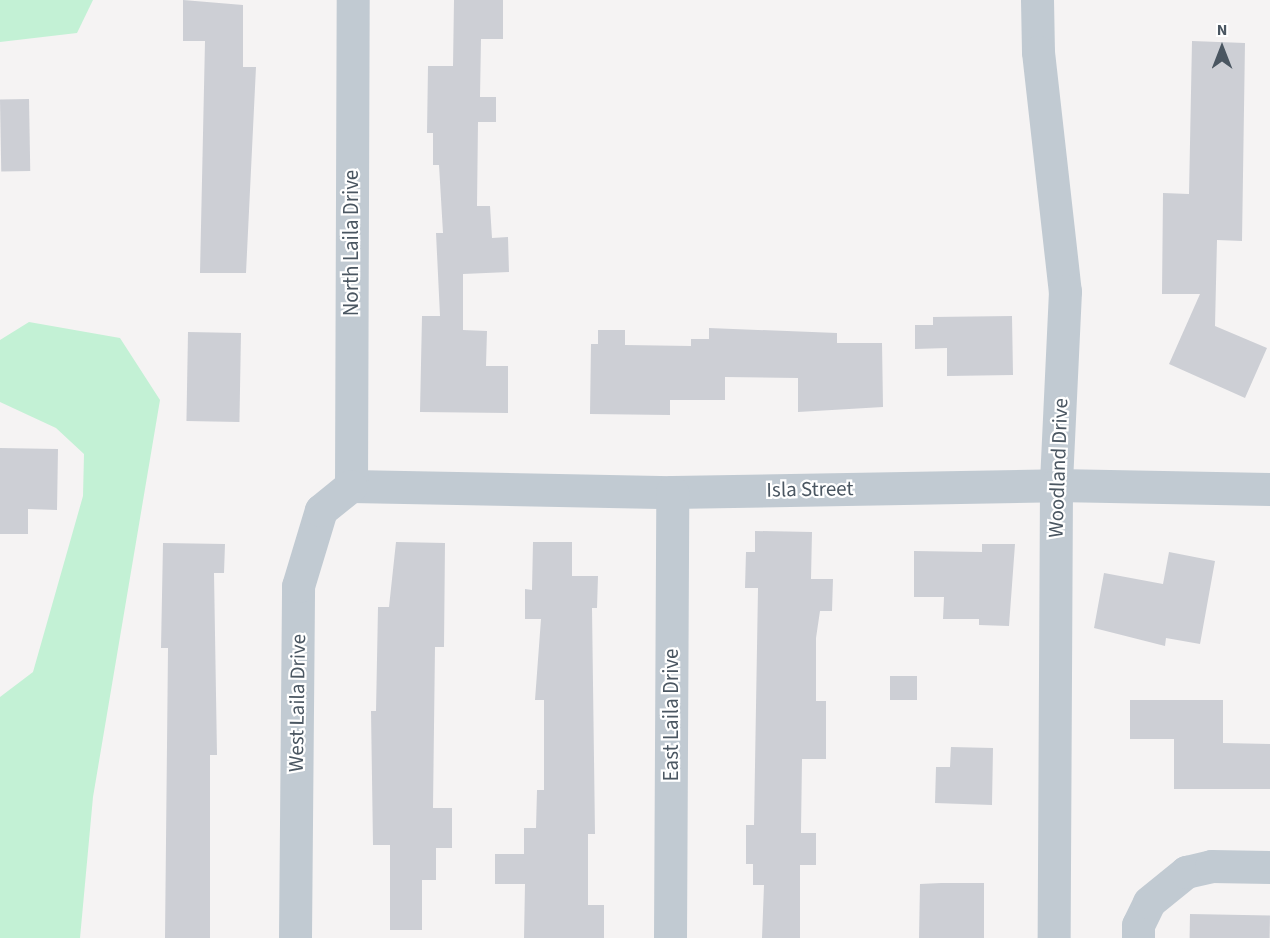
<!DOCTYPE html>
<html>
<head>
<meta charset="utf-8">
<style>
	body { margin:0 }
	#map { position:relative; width:1270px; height:938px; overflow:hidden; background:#f5f3f3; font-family:"Source Sans 3",sans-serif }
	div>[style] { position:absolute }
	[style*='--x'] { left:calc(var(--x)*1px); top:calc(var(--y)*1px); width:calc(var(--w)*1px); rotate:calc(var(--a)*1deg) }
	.green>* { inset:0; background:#c3f1d5 }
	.building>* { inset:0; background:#cdcfd5; transform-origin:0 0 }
	.minor>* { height:33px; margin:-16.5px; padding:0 16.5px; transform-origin:16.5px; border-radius:16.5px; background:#c1cad2 }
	span { translate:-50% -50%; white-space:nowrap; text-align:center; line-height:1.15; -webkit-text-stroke:4.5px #fff; paint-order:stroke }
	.street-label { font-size:21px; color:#4a5661 }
	.north { position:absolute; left:1192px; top:18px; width:60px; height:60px; -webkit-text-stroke:4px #fff; paint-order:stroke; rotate:0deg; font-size:16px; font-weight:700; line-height:24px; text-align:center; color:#4a5661 }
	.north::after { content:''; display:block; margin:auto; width:21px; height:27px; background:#4a5661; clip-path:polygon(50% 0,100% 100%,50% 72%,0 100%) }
</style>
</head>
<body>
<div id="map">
	<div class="green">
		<i style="clip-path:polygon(0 0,93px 0,77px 33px,0 42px)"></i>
		<i style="clip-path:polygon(29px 322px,120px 338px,160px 400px,93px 797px,80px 938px,0 938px,0 697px,33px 672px,83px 496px,84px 454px,56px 428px,0 402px,0 340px)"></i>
	</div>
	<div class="building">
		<i style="clip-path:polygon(183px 0,243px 5px,243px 67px,256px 67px,246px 273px,200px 273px,205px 41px,183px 41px)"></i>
		<i style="clip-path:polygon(454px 0,503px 0,503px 39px,481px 39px,480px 97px,496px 97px,496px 122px,478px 122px,477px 206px,490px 206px,492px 238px,508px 237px,509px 272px,463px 274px,463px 330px,487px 331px,486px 366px,508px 366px,508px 413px,420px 412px,422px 316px,440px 316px,436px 233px,443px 233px,439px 165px,433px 165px,433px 133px,427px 133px,428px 66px,453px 66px)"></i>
		<i style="clip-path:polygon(1192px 41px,1245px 43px,1242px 241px,1217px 240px,1215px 326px,1267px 348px,1245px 398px,1169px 364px,1200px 294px,1162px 294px,1163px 193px,1189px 194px)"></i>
		<i style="left:29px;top:99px;width:72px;height:29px;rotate:89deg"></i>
		<i style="clip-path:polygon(1012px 316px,1013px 375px,947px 376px,947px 348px,915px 349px,915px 325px,933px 325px,933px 317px)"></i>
		<i style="clip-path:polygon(709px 328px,837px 333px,837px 343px,882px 343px,883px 407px,798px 412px,798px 378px,725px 377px,725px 400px,670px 400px,670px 415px,590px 414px,591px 344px,598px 344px,598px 330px,625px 330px,625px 345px,691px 346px,691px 339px,709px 339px)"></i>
		<i style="left:188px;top:332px;width:53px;height:89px;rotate:1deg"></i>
		<i style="clip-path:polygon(0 448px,58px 449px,57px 510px,28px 509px,28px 534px,0 534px)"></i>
		<i style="clip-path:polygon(755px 531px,812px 532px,811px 579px,833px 579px,832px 611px,820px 611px,816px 638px,816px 701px,826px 701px,826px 759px,802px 759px,801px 833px,816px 833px,816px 865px,800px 865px,800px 938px,762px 938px,764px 885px,753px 885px,753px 864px,746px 864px,746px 825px,754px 825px,758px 588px,745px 588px,746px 552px,755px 552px)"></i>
		<i style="clip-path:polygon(396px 542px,445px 543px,444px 647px,435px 647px,433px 808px,452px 808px,452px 848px,436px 848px,436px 880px,422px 880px,422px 930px,390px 930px,390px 845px,373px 845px,371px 711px,376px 711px,378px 607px,389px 607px)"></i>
		<i style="clip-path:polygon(533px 542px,572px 542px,572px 576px,598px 576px,597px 608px,592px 608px,595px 834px,588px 834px,588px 905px,604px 905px,604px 938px,524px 938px,525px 884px,495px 884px,495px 854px,524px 854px,524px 828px,536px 828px,537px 790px,544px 790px,544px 700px,535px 700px,541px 619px,525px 619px,525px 589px,532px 590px)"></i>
		<i style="clip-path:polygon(163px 543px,225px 544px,224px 573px,214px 573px,217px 755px,210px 755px,210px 938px,165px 938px,168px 648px,161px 648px)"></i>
		<i style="clip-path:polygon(982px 544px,1015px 544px,1009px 626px,979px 625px,979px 619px,943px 619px,944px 597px,914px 597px,914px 551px,982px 552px)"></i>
		<i style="clip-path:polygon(1169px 552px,1215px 561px,1200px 644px,1166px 638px,1165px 646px,1094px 628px,1104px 573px,1163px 584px)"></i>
		<i style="left:890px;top:676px;width:27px;height:24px"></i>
		<i style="clip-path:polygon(1130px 700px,1223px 700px,1223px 743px,1270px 744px,1270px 789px,1174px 789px,1174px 739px,1130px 739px)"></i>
		<i style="clip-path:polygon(951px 747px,993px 748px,992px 805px,935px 803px,936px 767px,950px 767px)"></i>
		<i style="clip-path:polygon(941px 883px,984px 883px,984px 938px,919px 938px,920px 884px)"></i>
		<i style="left:1190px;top:914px;width:80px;height:24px;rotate:1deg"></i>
	</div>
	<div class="minor">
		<i style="--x:1037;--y:0;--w:52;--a:88.9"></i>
		<i style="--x:1038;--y:52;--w:241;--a:83.6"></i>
		<i style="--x:1065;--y:291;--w:194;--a:92.7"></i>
		<i style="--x:1056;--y:485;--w:453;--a:90.3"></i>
		<i style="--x:351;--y:486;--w:321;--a:1.1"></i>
		<i style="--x:672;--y:492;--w:384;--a:-1"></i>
		<i style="--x:1056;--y:485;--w:214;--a:1.1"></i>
		<i style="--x:351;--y:486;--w:486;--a:-89.8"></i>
		<i style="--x:295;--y:938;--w:352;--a:-89.5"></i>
		<i style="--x:298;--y:586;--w:79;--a:-73.2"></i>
		<i style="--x:321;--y:510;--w:38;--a:-39"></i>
		<i style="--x:670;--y:938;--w:446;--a:-89.7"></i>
		<i style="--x:1138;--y:938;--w:13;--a:-90"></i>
		<i style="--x:1138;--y:925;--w:25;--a:-64"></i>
		<i style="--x:1149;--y:902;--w:48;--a:-39"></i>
		<i style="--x:1186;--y:872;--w:26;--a:-13"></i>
		<i style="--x:1211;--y:866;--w:59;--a:1"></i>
	</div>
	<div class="street-label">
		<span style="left:351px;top:243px;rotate:-90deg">North Laila Drive</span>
		<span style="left:1058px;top:468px;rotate:-88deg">Woodland Drive</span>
		<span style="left:810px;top:489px;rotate:-1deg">Isla Street</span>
		<span style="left:297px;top:703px;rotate:-89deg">West Laila Drive</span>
		<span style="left:671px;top:715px;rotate:-90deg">East Laila Drive</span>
	</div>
	<div class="north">N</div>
</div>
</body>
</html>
